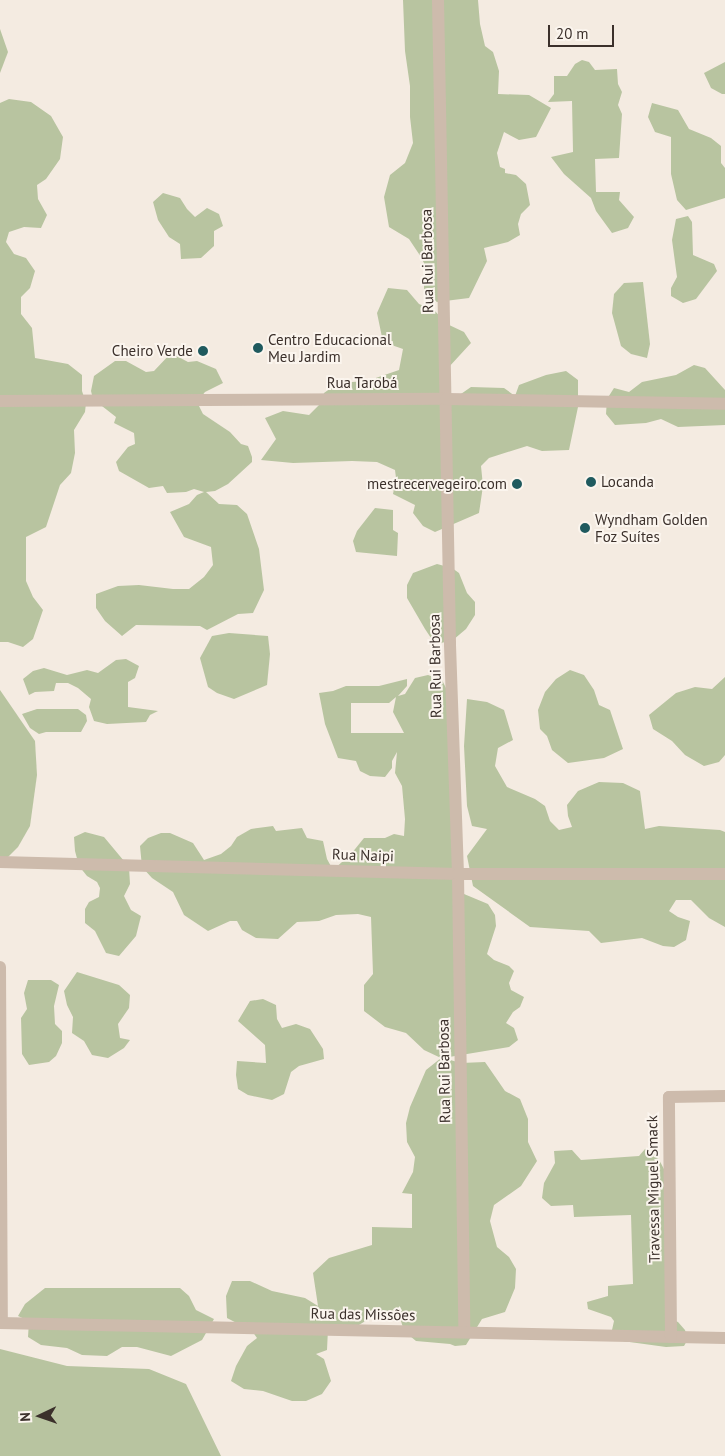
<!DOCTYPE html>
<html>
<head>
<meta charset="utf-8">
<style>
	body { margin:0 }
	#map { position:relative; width:725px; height:1456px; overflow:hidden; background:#f4ebe1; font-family:"PT Sans",sans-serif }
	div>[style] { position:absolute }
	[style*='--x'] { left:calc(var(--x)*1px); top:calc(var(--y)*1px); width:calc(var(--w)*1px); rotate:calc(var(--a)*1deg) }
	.green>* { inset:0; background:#b8c4a0 }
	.minor>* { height:12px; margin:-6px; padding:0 6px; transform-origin:6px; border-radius:6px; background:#cdbbac }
	.dots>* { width:14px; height:14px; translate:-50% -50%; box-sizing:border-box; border:2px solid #fbf5ee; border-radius:50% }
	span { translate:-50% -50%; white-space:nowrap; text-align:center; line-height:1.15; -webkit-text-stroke:4px #fbf5ee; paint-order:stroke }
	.street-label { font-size:15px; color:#3b302b }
	.poi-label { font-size:15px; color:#3b302b }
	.left { translate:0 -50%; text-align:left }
	.right { translate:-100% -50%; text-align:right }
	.north { position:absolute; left:15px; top:1391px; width:50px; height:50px; -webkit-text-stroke:4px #fbf5ee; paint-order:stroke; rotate:267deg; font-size:14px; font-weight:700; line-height:20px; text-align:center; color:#3b302b }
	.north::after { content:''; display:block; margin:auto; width:18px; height:22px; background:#3b302b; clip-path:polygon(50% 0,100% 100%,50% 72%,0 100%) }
	.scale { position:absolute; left:548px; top:25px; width:66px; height:22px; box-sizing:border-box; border:2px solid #3b302b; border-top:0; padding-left:6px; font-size:15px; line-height:18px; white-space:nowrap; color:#3b302b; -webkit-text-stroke:4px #fbf5ee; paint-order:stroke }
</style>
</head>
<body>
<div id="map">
	<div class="green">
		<i style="clip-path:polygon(403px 0,478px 0,480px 24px,485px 46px,493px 52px,499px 71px,498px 94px,529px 95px,551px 108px,536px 137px,519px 140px,504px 132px,497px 153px,500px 167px,505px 169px,505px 173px,516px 175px,526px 184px,530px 205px,521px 214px,518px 224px,520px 235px,508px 242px,484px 248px,487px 261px,469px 298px,437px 302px,424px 293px,424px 263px,419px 254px,409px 239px,389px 227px,384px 197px,390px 175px,405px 163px,413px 143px,410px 117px,410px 86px,405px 51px)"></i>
		<i style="clip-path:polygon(0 29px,8px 52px,0 73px)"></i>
		<i style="clip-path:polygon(582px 60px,589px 62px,595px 70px,617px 69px,618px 84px,622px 92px,618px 105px,622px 114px,619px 158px,595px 159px,596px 192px,620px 192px,619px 200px,634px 217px,628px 228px,612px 233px,596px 211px,591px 198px,564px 174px,551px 157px,573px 152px,572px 101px,548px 102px,554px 94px,554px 76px,567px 76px,575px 64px)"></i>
		<i style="clip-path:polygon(725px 62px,725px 94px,722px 94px,711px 88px,704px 73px)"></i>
		<i style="clip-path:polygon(9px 99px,31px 102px,51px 116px,63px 137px,60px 159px,46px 179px,37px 185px,38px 199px,47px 215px,41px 228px,24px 227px,9px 232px,6px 242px,14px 254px,26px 258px,35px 271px,30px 288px,21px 297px,21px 314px,32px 328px,35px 358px,68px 364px,82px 375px,82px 391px,86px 403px,85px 412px,74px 430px,75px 453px,71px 473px,60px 485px,46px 527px,26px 537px,26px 581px,33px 597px,43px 610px,33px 639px,23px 647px,8px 642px,0 642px,0 103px)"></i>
		<i style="clip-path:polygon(652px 103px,678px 110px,689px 129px,711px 138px,721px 146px,721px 163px,725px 168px,725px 198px,686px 210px,677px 200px,671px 174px,671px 137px,655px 132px,648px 117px)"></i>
		<i style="clip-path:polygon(163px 193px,180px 198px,187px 209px,195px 217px,207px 208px,219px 214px,223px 226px,214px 231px,214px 246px,201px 258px,181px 259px,180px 244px,169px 237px,158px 220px,153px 202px)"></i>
		<i style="clip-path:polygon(688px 216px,692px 222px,693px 255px,714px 264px,717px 271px,696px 299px,683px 303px,671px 296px,671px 288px,677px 277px,672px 240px,676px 219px)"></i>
		<i style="clip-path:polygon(643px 282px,650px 344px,647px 358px,631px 354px,621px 346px,612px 313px,614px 294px,624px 283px)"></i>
		<i style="clip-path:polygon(388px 288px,407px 290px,419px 304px,434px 310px,447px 324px,464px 332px,471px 343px,448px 368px,450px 394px,458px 396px,471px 387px,504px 388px,515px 396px,519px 385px,546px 375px,566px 371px,578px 380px,578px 407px,569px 450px,542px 451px,527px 446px,489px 458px,481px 466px,483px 486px,479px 513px,435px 532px,423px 526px,413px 513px,415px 505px,393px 494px,396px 478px,395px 470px,377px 462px,352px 461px,293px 463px,261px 460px,276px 439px,265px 418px,283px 411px,309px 415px,321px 403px,324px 393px,338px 383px,367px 381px,399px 370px,403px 349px,383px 342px,377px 313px)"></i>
		<i style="clip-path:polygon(171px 353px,188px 362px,197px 361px,216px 369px,223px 383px,205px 392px,197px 402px,203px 414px,230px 432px,241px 444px,248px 446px,252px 457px,252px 462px,228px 484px,215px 491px,206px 492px,219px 504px,237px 505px,247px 514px,259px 549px,264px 590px,253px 613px,238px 614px,207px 630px,200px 626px,136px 625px,122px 636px,105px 621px,96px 608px,96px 594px,118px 586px,139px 585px,173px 589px,189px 589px,204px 577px,213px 565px,211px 547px,184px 537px,170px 512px,189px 504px,197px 495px,204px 492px,194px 489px,186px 492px,167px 493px,163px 486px,149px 488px,119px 471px,116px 462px,128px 447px,135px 444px,134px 433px,114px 423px,116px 417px,93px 399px,91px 391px,94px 376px,115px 361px,126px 361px,146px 372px,154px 371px)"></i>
		<i style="clip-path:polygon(694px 365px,705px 368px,725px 390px,725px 425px,678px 427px,661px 419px,646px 423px,615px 425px,606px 414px,607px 399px,614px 388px,629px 392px,642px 382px,676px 375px)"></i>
		<i style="clip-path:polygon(375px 508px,393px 510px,393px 530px,398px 533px,397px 556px,356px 552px,353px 541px,357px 531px)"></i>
		<i style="clip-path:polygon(437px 564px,452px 568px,459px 573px,467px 593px,475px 602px,475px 615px,466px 629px,453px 640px,441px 643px,431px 638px,425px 629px,407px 598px,407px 585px,413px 573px)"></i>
		<i style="clip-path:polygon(229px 633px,268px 636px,270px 654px,267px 685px,234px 699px,217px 693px,208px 687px,200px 658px,212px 636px)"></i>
		<i style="clip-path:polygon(126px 659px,139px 666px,135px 678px,128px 682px,128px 707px,158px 711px,150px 715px,146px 722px,107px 724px,94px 721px,89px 707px,91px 699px,78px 688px,68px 683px,56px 683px,54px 691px,35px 692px,29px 695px,23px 679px,33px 671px,44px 668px,67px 675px,87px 670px,98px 673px,116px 660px)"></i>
		<i style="clip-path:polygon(570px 670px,584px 675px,594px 690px,599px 705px,610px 710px,623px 749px,604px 758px,568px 763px,552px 750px,547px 736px,540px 729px,538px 710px,545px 692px,556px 679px)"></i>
		<i style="clip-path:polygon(evenodd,428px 675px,442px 680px,447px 690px,464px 894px,488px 904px,495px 915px,496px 926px,487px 954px,494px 960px,509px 966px,514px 971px,509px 983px,511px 990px,524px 997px,520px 1007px,513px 1012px,506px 1023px,514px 1028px,518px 1040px,509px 1047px,443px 1058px,461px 1063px,485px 1062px,505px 1091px,520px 1099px,528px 1119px,528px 1142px,537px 1161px,521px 1186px,494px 1205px,490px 1221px,497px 1247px,509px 1257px,516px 1269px,515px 1288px,505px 1312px,482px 1319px,466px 1345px,455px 1346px,450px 1344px,416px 1341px,404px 1331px,398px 1311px,374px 1316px,352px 1329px,328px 1329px,327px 1350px,316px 1354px,324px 1359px,331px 1381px,322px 1394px,306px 1401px,292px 1401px,263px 1391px,244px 1389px,231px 1381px,236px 1366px,247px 1346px,257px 1338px,252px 1331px,227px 1318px,226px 1296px,232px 1281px,250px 1281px,272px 1291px,305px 1298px,318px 1306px,313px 1273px,329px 1258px,372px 1245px,372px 1227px,412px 1228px,412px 1194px,402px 1193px,413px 1172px,415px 1157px,407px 1142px,406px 1123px,410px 1107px,426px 1070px,441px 1058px,424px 1050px,406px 1033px,385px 1027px,364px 1011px,364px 985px,373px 974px,371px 917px,358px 914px,336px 915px,319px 921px,297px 922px,278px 939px,256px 938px,242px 930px,237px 921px,230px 921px,208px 931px,184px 915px,173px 892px,152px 878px,142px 867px,140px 846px,148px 838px,161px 833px,170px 833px,193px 843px,204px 860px,221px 854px,231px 846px,237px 837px,251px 829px,273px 826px,276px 831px,302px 828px,307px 838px,323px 841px,327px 859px,333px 870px,351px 854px,364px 838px,385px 838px,394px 834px,404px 836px,405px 819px,402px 786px,395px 773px,397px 752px,392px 761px,392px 768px,385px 777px,370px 776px,360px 771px,356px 761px,338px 758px,325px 724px,319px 693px,333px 691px,346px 686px,379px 686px,407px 679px,407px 686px,398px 696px,405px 694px,415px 678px,428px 675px,396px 697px,393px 712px,404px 733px,351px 733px,351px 703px,389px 703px,396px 697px)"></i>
		<i style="clip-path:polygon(725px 677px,725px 755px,719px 762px,704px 766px,685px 755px,672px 741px,653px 729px,649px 715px,676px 693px,695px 687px,712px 689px)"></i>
		<i style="clip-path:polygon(0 690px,35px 741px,37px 775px,30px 826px,18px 847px,0 865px)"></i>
		<i style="clip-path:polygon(467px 699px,487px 702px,504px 710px,513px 740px,498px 748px,495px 766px,507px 787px,535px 799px,545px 806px,550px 821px,559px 830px,572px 827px,568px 816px,567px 805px,578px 791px,599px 782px,623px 783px,640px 791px,645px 829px,659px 826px,720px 830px,725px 832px,725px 927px,709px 918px,691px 900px,676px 900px,669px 911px,678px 917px,690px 921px,686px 940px,674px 947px,663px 946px,642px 938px,601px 943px,589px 931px,530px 927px,473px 886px,467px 856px,487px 829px,472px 826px,467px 806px,464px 746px)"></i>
		<i style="clip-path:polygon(37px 709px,78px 709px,86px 715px,87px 721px,81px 732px,46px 732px,39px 734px,30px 728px,22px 714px)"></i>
		<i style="clip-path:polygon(85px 832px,104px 837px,129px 867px,130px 884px,124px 896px,131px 910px,141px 916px,136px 936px,119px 956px,106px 953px,95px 931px,85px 923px,85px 909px,89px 902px,99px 897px,100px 888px,97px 882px,87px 876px,79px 866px,75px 851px,74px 837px)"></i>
		<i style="clip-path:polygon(77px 972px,119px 985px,130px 995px,129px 1008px,118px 1024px,120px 1038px,130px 1040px,124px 1048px,108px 1058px,92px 1055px,84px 1041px,72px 1033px,73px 1017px,67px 1005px,64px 991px)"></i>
		<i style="clip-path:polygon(28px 980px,51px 980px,59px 985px,54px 1006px,55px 1024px,62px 1031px,62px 1043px,56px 1056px,49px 1062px,29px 1065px,22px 1054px,21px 1018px,27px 1009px,24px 993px)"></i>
		<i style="clip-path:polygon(263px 999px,276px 1005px,277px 1019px,282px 1028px,296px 1024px,310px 1029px,323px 1049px,324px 1059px,299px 1066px,291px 1072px,284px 1094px,272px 1100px,248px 1095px,238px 1089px,236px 1075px,237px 1061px,266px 1063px,265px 1045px,238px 1021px,250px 1001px)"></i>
		<i style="clip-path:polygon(653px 1148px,666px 1173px,667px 1317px,678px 1322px,685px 1330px,688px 1339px,684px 1346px,666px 1347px,615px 1340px,612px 1330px,614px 1321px,611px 1317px,588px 1309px,587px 1302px,608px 1296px,608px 1286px,633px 1284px,631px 1215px,574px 1217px,573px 1205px,551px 1206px,542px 1198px,544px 1183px,555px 1163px,554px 1151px,572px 1150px,581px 1160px,639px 1156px,645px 1149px)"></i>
		<i style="clip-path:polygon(45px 1288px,180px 1288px,189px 1296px,196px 1310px,214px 1319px,202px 1340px,171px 1356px,137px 1347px,122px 1347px,107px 1356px,82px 1355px,67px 1348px,41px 1345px,28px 1337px,29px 1321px,18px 1316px,25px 1304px)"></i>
		<i style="clip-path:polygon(0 1349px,67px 1366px,149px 1369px,186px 1384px,221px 1456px,0 1456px)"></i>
	</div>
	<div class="minor">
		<i style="--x:438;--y:0;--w:645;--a:88.93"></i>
		<i style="--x:450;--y:645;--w:229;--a:88"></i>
		<i style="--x:458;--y:874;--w:458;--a:89.2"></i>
		<i style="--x:0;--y:401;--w:446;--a:-0.3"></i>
		<i style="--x:446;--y:399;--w:279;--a:1"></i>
		<i style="--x:0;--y:862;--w:458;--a:1.5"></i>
		<i style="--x:458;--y:874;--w:267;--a:0"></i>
		<i style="--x:0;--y:967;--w:356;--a:89.7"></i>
		<i style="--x:0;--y:1323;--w:725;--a:1.19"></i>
		<i style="--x:671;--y:1337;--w:240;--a:-90.5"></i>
		<i style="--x:669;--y:1097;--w:56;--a:-1"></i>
	</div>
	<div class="dots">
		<i style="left:258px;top:348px;background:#1f5a5e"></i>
		<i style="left:203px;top:351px;background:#1f5a5e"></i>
		<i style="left:591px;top:482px;background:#1f5a5e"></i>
		<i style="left:517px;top:484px;background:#1f5a5e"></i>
		<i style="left:585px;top:528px;background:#1f5a5e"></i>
	</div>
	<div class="street-label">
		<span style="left:427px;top:261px;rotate:-91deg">Rua Rui Barbosa</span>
		<span style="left:362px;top:383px">Rua Tarobá</span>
		<span style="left:435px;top:666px;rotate:-91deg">Rua Rui Barbosa</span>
		<span style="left:363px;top:855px;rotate:2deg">Rua Naipi</span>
		<span style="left:444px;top:1071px;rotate:-91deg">Rua Rui Barbosa</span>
		<span style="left:653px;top:1189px;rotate:-91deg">Travessa Miguel Smack</span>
		<span style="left:363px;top:1314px;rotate:1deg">Rua das Missões</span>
	</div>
	<div class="poi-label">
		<span class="left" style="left:268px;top:348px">Centro Educacional<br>Meu Jardim</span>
		<span class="right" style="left:193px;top:351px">Cheiro Verde</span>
		<span class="left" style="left:601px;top:482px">Locanda</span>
		<span class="right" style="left:507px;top:484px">mestrecervegeiro.com</span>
		<span class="left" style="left:595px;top:528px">Wyndham Golden<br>Foz Suítes</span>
	</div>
	<div class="north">N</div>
	<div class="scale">20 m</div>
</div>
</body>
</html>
